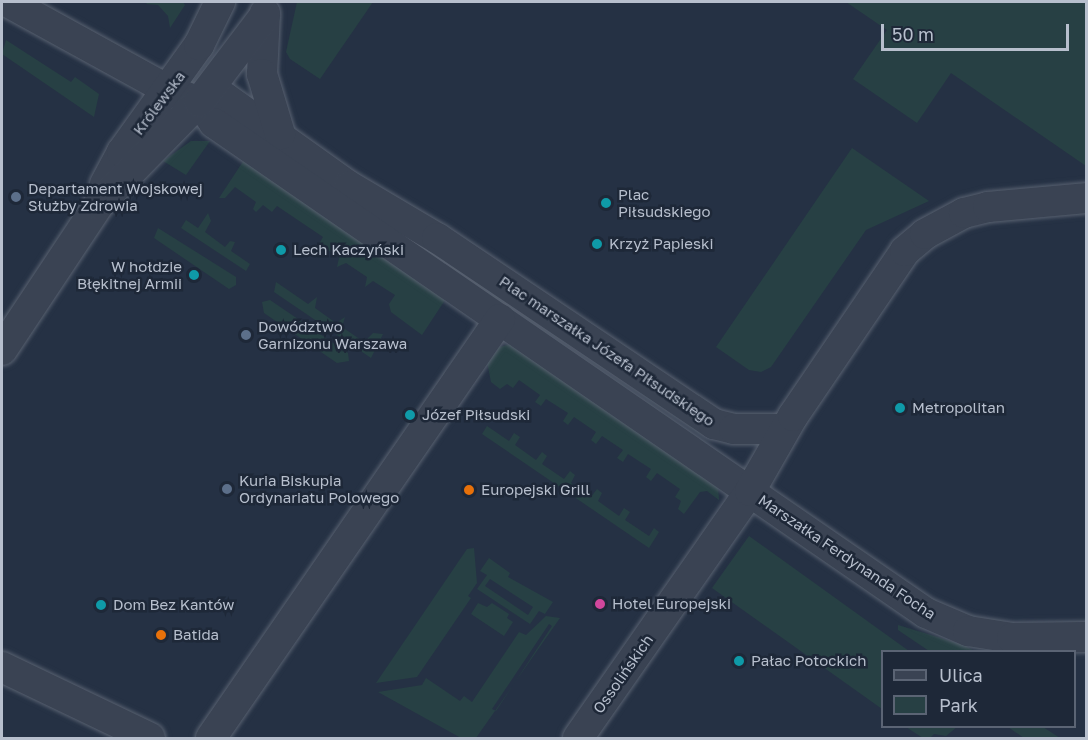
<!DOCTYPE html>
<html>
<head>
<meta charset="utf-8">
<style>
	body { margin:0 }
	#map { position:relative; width:1088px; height:740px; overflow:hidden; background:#253144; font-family:"Golos Text",sans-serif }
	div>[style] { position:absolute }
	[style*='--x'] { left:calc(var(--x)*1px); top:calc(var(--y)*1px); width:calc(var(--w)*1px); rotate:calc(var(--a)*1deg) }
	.green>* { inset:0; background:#274044 }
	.roads { filter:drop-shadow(0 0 2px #586170) drop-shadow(0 0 2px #586170) }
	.minor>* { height:30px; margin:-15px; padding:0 15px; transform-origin:15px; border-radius:15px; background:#3a4353 }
	.dots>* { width:16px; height:16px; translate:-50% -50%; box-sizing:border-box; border:3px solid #1e2838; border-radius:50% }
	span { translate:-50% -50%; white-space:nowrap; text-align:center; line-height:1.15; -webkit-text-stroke:5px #1e2838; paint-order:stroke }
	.street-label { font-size:15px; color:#b7bfcd }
	.poi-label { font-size:15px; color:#b7bfcd }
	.left { translate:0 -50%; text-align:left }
	.right { translate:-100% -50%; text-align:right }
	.frame { position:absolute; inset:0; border:3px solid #b7bfcd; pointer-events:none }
	.legend { position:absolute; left:881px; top:650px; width:195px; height:78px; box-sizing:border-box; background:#1e2838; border:2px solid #5b6474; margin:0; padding:8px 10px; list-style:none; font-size:18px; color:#b7bfcd }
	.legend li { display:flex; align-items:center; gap:12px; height:30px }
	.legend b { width:30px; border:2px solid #5b6474 }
	.scale { position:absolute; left:881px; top:24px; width:188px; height:27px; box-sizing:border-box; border:3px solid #b7bfcd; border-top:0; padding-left:8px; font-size:18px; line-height:21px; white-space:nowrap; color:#b7bfcd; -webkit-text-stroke:4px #1e2838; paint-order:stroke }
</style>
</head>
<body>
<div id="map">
	<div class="green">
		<i style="clip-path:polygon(148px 2px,183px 2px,185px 5px,170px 28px,168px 16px,158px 5px,146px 4px)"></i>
		<i style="clip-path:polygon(297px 2px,373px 2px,320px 79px,290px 59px,286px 52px)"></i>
		<i style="clip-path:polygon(846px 2px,1086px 2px,1086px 166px,951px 73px,917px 123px,853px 79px,887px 30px)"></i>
		<i style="clip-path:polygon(6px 40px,71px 82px,75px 77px,99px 94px,94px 117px,2px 54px)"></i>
		<i style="clip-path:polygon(191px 141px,210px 141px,186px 175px,163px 161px)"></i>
		<i style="clip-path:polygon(852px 148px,929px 201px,866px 230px,771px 367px,761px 372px,749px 370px,716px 347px)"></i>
		<i style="clip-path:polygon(244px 160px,447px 297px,422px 335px,391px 312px,389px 304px,395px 295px,373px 281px,365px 287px,367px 277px,346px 263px,337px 267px,339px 258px,319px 244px,323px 237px,277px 206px,272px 212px,263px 205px,256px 212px,253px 209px,256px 202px,235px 187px,225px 198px,219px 198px)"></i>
		<i style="clip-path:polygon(208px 213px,211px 221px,205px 232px,225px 247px,230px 241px,235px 242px,231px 251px,250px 264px,246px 271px,181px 228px,186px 220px,198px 228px)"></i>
		<i style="clip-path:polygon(158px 228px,236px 277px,236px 285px,229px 289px,154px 238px)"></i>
		<i style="clip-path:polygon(276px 282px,308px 304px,317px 297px,315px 308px,336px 323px,345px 317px,342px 327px,364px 342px,373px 333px,383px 334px,371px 358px,274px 292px)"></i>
		<i style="clip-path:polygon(270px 300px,348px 353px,349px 361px,337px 363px,264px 313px,262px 302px)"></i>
		<i style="clip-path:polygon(511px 344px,718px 486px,719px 500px,707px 491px,700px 492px,684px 514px,678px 509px,681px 501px,675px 497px,680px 489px,657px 473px,651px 481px,646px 477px,651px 469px,628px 454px,623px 462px,617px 458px,623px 450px,602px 436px,596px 444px,591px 440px,596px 432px,574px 417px,568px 425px,563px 421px,568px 413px,546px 399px,541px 406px,535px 402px,540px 395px,519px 380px,513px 388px,507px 384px,500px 389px,491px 382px,487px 362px,496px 348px)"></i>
		<i style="clip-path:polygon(487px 426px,509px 441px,514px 433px,520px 437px,515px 445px,536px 460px,542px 452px,547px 456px,542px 464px,564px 479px,570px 471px,575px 475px,571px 483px,591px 497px,597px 489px,602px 493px,598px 501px,619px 516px,624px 508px,630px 512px,625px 520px,649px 536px,654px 528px,659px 532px,649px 548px,482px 434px)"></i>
		<i style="clip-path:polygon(749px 536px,909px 651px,882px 652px,882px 709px,712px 588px)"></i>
		<i style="clip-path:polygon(474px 548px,477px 583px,468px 596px,471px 598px,417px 677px,376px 683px,467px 549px)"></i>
		<i style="clip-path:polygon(evenodd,489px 558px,510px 573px,508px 577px,553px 602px,545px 614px,539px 611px,530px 624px,477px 589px,487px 575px,480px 571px,489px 558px,490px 579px,533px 607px,528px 615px,485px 586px,490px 579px)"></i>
		<i style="clip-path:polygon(478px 603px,487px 607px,492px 603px,509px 614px,507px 618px,513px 622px,504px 636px,471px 614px)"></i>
		<i style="clip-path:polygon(evenodd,546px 616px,560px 618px,476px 738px,461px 738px,378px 692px,422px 685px,426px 678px,460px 701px,464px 696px,472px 702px,519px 632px,526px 635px,546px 616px,549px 624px,552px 626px,496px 711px,492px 709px,549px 624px)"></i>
		<i style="clip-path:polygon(898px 625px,964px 645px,974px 651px,929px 651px,898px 630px)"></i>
		<i style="clip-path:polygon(906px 727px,957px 727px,946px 736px,934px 734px,930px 738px,923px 738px)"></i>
		<i style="clip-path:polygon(1008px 727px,1043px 727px,1060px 738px,1024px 738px)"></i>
	</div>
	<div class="roads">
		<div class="minor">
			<i style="--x:8;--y:2;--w:183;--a:28.8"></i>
			<i style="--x:168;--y:90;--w:33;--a:21"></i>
			<i style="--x:199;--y:102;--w:25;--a:-11"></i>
			<i style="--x:224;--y:97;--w:153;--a:35.5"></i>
			<i style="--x:349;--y:186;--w:102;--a:30.6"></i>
			<i style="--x:437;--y:238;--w:334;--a:33.9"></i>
			<i style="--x:714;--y:424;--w:21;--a:14"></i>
			<i style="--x:734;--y:429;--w:50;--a:0"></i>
			<i style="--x:265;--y:13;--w:61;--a:92.8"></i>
			<i style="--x:262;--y:74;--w:63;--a:73.3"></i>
			<i style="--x:199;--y:102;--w:26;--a:54"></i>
			<i style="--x:214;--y:123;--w:864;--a:34.54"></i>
			<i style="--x:926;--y:613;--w:46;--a:23.2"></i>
			<i style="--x:968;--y:631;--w:45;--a:9"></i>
			<i style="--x:1012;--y:638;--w:74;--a:-0.8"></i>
			<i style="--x:105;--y:184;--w:36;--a:-62"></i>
			<i style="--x:122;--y:152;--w:132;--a:-54.3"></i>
			<i style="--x:199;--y:45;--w:48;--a:-64"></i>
			<i style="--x:2;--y:350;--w:175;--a:-56.4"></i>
			<i style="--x:99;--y:204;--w:143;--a:-45.6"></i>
			<i style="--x:199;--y:102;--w:109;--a:-52.8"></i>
			<i style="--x:2;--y:667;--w:164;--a:25.6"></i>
			<i style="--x:211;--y:738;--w:509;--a:-55.4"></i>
			<i style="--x:578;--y:738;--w:301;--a:-55.1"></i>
			<i style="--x:750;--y:491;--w:86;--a:-60.2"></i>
			<i style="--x:793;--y:416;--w:199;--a:-55.8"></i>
			<i style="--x:905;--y:251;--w:26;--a:-40"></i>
			<i style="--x:925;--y:234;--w:44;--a:-28.3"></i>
			<i style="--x:964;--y:213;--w:25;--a:-14"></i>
			<i style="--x:988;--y:207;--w:98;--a:-5.2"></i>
		</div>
	</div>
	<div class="dots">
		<i style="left:16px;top:197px;background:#5c6f8a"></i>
		<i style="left:606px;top:203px;background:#0f9aa8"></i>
		<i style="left:597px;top:244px;background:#0f9aa8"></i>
		<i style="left:281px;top:250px;background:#0f9aa8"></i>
		<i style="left:194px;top:275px;background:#0f9aa8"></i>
		<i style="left:246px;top:335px;background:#5c6f8a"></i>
		<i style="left:900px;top:408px;background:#0f9aa8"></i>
		<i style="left:410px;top:415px;background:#0f9aa8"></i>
		<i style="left:227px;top:489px;background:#5c6f8a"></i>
		<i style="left:469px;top:490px;background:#e8710a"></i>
		<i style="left:600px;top:604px;background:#d1479c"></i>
		<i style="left:101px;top:605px;background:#0f9aa8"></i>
		<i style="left:161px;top:635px;background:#e8710a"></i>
		<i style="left:739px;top:661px;background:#0f9aa8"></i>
	</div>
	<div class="street-label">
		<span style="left:159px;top:103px;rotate:-53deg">Królewska</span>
		<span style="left:607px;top:351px;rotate:34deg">Plac marszałka Józefa Piłsudskiego</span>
		<span style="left:847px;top:557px;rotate:34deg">Marszałka Ferdynanda Focha</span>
		<span style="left:623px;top:674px;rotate:-55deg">Ossolińskich</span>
	</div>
	<div class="poi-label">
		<span class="left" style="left:28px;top:197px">Departament Wojskowej<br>Służby Zdrowia</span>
		<span class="left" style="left:618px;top:203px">Plac<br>Piłsudskiego</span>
		<span class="left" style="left:609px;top:244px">Krzyż Papieski</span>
		<span class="left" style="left:293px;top:250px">Lech Kaczyński</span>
		<span class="right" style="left:182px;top:275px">W hołdzie<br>Błękitnej Armii</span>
		<span class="left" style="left:258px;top:335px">Dowództwo<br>Garnizonu Warszawa</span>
		<span class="left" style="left:912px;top:408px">Metropolitan</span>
		<span class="left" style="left:422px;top:415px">Józef Piłsudski</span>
		<span class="left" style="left:239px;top:489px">Kuria Biskupia<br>Ordynariatu Polowego</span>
		<span class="left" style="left:481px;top:490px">Europejski Grill</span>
		<span class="left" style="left:612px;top:604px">Hotel Europejski</span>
		<span class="left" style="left:113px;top:605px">Dom Bez Kantów</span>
		<span class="left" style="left:173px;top:635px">Batida</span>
		<span class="left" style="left:751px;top:661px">Pałac Potockich</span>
	</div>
	<div class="frame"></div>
	<ul class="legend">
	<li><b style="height:8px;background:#3a4353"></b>Ulica</li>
	<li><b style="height:16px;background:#274044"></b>Park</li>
	</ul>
	<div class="scale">50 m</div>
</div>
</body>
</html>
